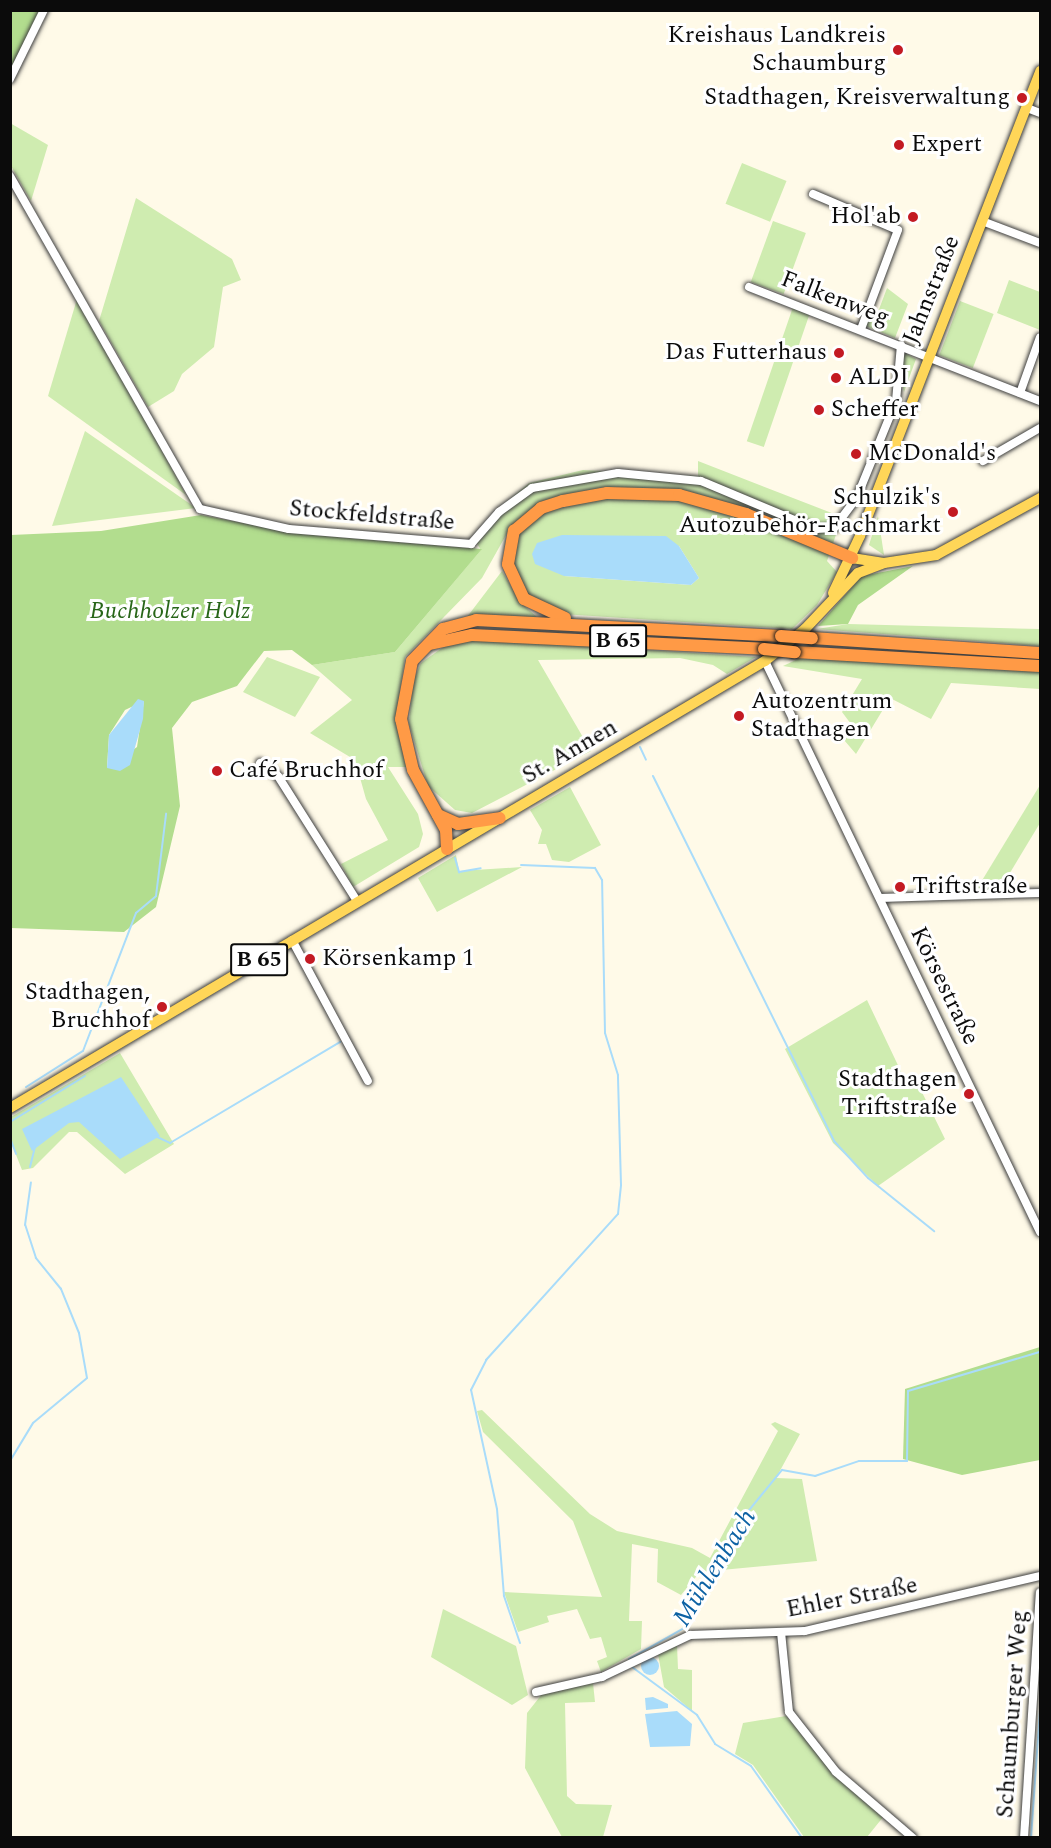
<!DOCTYPE html>
<html>
<head>
<meta charset="utf-8">
<style>
	body { margin:0 }
	#map { position:relative; width:1051px; height:1848px; overflow:hidden; background:#fffae8; font-family:Spectral,serif }
	div>[style] { position:absolute }
	[style*='--x'] { left:calc(var(--x)*1px); top:calc(var(--y)*1px); width:calc(var(--w)*1px); rotate:calc(var(--a)*1deg) }
	.green>* { inset:0; background:#cfecb0; transform-origin:0 0 }
	.forest>* { inset:0; background:#b2dd8e }
	.water>* { inset:0; background:#a9dcfa }
	.round { border-radius:50% }
	.stream>* { height:2px; margin:-1px; padding:0 1px; transform-origin:1px; border-radius:1px; background:#a9dcfa }
	.roads { filter:drop-shadow(0 0 2px #3e3e3e) drop-shadow(0 0 2px #3e3e3e) }
	.minor>* { height:8px; margin:-4px; padding:0 4px; transform-origin:4px; border-radius:4px; background:#fff }
	.major>* { height:10px; margin:-5px; padding:0 5px; transform-origin:5px; border-radius:5px; background:#ffd658 }
	.highway>* { height:12px; margin:-6px; padding:0 6px; transform-origin:6px; border-radius:6px; background:#ff9a46 }
	.bridges { filter:drop-shadow(0 0 2px #1c1c1c) drop-shadow(0 0 2px #1c1c1c) }
	.highway-bridge>* { height:12px; margin:-6px; padding:0 6px; transform-origin:6px; border-radius:6px; background:#ff9a46 }
	.dots>* { width:16px; height:16px; translate:-50% -50%; box-sizing:border-box; border:3px solid #fff; border-radius:50% }
	span { translate:-50% -50%; white-space:nowrap; text-align:center; line-height:1.15; -webkit-text-stroke:6px #fff; paint-order:stroke }
	.shield-label span { padding:2px 4px; background:#fff; border:2px solid; border-radius:4px; -webkit-text-stroke-width:0 }
	.shield-label { font-size:22px; color:#0b0b0b; font-weight:700 }
	.poi-label { font-size:24px; color:#0b0b0b }
	.right { translate:-100% -50%; text-align:right }
	.left { translate:0 -50%; text-align:left }
	.street-label { font-size:24px; color:#0b0b0b }
	.park-label { font-size:24px; color:#286618; font-style:italic }
	.water-label { font-size:26px; color:#0d62a4; font-style:italic }
	.frame { position:absolute; inset:0; border:12px solid #0b0b0b; pointer-events:none }
</style>
</head>
<body>
<div id="map">
	<div class="green">
		<i style="clip-path:polygon(10px 123px,48px 145px,31px 201px,11px 166px)"></i>
		<i style="left:742px;top:163px;width:48px;height:44px;rotate:22deg"></i>
		<i style="clip-path:polygon(136px 198px,232px 259px,241px 280px,223px 287px,214px 347px,182px 374px,174px 391px,148px 407px,99px 321px)"></i>
		<i style="left:773px;top:221px;width:35px;height:65px;rotate:20deg"></i>
		<i style="clip-path:polygon(1009px 280px,1040px 292px,1040px 330px,997px 313px)"></i>
		<i style="clip-path:polygon(887px 288px,908px 304px,895px 338px,866px 326px,869px 319px,875px 320px)"></i>
		<i style="clip-path:polygon(77px 299px,134px 399px,186px 495px,48px 396px)"></i>
		<i style="left:960px;top:301px;width:36px;height:58px;rotate:21deg"></i>
		<i style="left:793px;top:307px;width:18px;height:142px;rotate:19deg"></i>
		<i style="clip-path:polygon(905px 353px,916px 359px,904px 392px,898px 365px)"></i>
		<i style="clip-path:polygon(85px 431px,196px 508px,52px 526px)"></i>
		<i style="clip-path:polygon(evenodd,698px 461px,842px 517px,827px 561px,837px 572px,817px 605px,792px 629px,562px 614px,526px 596px,511px 564px,518px 534px,543px 512px,608px 497px,680px 491px,607px 488px,539px 504px,510px 528px,482px 578px,405px 657px,396px 719px,408px 767px,388px 767px,418px 814px,423px 834px,419px 847px,353px 887px,341px 864px,388px 840px,366px 799px,355px 760px,310px 733px,352px 700px,312px 665px,395px 652px,481px 550px,474px 539px,500px 507px,529px 483px,583px 470px,698px 476px,698px 461px,679px 546px,699px 578px,691px 585px,564px 576px,679px 546px)"></i>
		<i style="clip-path:polygon(878px 516px,884px 555px,869px 545px)"></i>
		<i style="clip-path:polygon(502px 571px,520px 602px,538px 618px,467px 617px)"></i>
		<i style="clip-path:polygon(848px 624px,1040px 629px,1040px 646px,817px 629px)"></i>
		<i style="clip-path:polygon(471px 640px,523px 642px,756px 657px,727px 674px,713px 665px,680px 658px,538px 660px,591px 751px,472px 813px,455px 810px,428px 786px,409px 724px,413px 681px,421px 663px,449px 643px)"></i>
		<i style="clip-path:polygon(267px 657px,320px 677px,295px 717px,243px 692px)"></i>
		<i style="clip-path:polygon(800px 658px,1040px 672px,1040px 689px,951px 683px,931px 719px,890px 698px,856px 754px,844px 740px,851px 724px,842px 712px,862px 679px,783px 666px)"></i>
		<i style="clip-path:polygon(1040px 785px,1040px 823px,999px 891px,975px 892px)"></i>
		<i style="clip-path:polygon(570px 787px,601px 845px,569px 862px,552px 860px,546px 844px,538px 844px,542px 830px,530px 810px)"></i>
		<i style="clip-path:polygon(456px 855px,459px 871px,522px 867px,437px 912px,418px 878px)"></i>
		<i style="clip-path:polygon(867px 1000px,905px 1080px,914px 1076px,945px 1139px,878px 1186px,833px 1143px,785px 1049px)"></i>
		<i style="clip-path:polygon(120px 1053px,174px 1144px,125px 1174px,77px 1132px,69px 1132px,33px 1168px,22px 1170px,11px 1142px,11px 1117px)"></i>
		<i style="clip-path:polygon(482px 1410px,590px 1514px,617px 1531px,692px 1548px,710px 1558px,778px 1431px,771px 1424px,775px 1422px,800px 1434px,776px 1478px,802px 1479px,817px 1561px,700px 1572px,681px 1595px,657px 1582px,658px 1549px,632px 1544px,629px 1621px,642px 1621px,641px 1649px,601px 1672px,597px 1661px,607px 1657px,601px 1637px,590px 1639px,577px 1609px,547px 1616px,549px 1622px,518px 1632px,504px 1592px,602px 1597px,573px 1521px,483px 1432px,477px 1411px)"></i>
		<i style="clip-path:polygon(443px 1609px,516px 1646px,528px 1695px,512px 1705px,431px 1657px)"></i>
		<i style="clip-path:polygon(677px 1645px,678px 1669px,692px 1670px,692px 1711px,664px 1687px,658px 1654px)"></i>
		<i style="clip-path:polygon(593px 1683px,595px 1702px,565px 1703px,567px 1796px,576px 1804px,612px 1805px,603px 1837px,562px 1837px,525px 1768px,527px 1713px,542px 1694px)"></i>
		<i style="clip-path:polygon(786px 1716px,824px 1762px,884px 1816px,867px 1837px,804px 1837px,753px 1765px,735px 1754px,743px 1723px)"></i>
	</div>
	<div class="forest">
		<i style="clip-path:polygon(11px 11px,40px 12px,11px 71px)"></i>
		<i style="clip-path:polygon(evenodd,201px 515px,301px 534px,482px 549px,395px 652px,312px 665px,292px 650px,264px 651px,237px 686px,192px 702px,172px 728px,180px 806px,156px 907px,124px 932px,11px 928px,11px 535px,101px 531px,201px 515px,144px 701px,137px 747px,107px 768px,109px 735px,125px 710px,144px 701px)"></i>
		<i style="clip-path:polygon(913px 566px,858px 605px,848px 624px,818px 626px,862px 576px)"></i>
		<i style="clip-path:polygon(1040px 1347px,1040px 1460px,962px 1475px,903px 1459px,905px 1389px)"></i>
	</div>
	<div class="water">
		<i style="clip-path:polygon(562px 535px,666px 536px,679px 546px,699px 578px,691px 585px,564px 576px,535px 564px,532px 554px,537px 543px)"></i>
		<i style="clip-path:polygon(138px 699px,144px 701px,143px 719px,130px 765px,120px 771px,107px 768px,109px 735px)"></i>
		<i style="clip-path:polygon(121px 1077px,160px 1136px,120px 1159px,79px 1122px,69px 1123px,32px 1151px,22px 1129px)"></i>
		<i class="round" style="left:641px;top:1657px;width:18px;height:18px"></i>
		<i style="clip-path:polygon(653px 1697px,668px 1704px,668px 1708px,646px 1710px,645px 1698px)"></i>
		<i style="clip-path:polygon(677px 1711px,692px 1724px,690px 1746px,650px 1747px,645px 1714px)"></i>
	</div>
	<div class="stream">
		<i style="--x:640;--y:747;--w:14;--a:65"></i>
		<i style="--x:653;--y:776;--w:407;--a:63.6"></i>
		<i style="--x:834;--y:1141;--w:50;--a:47.4"></i>
		<i style="--x:868;--y:1178;--w:85;--a:38.8"></i>
		<i style="--x:455;--y:858;--w:15;--a:74"></i>
		<i style="--x:459;--y:872;--w:22;--a:-10"></i>
		<i style="--x:26;--y:1087;--w:67;--a:-32.3"></i>
		<i style="--x:83;--y:1051;--w:148;--a:-69"></i>
		<i style="--x:136;--y:913;--w:26;--a:-40"></i>
		<i style="--x:156;--y:896;--w:83;--a:-83"></i>
		<i style="--x:10;--y:1122;--w:88;--a:-31.5"></i>
		<i style="--x:155;--y:1136;--w:17;--a:25"></i>
		<i style="--x:170;--y:1143;--w:198;--a:-30.7"></i>
		<i style="--x:10;--y:1138;--w:17;--a:69"></i>
		<i style="--x:30;--y:1167;--w:21;--a:-76"></i>
		<i style="--x:10;--y:1461;--w:44;--a:-58.8"></i>
		<i style="--x:33;--y:1423;--w:70;--a:-39.8"></i>
		<i style="--x:87;--y:1378;--w:46;--a:-100.1"></i>
		<i style="--x:79;--y:1333;--w:48;--a:-112.2"></i>
		<i style="--x:61;--y:1289;--w:40;--a:-129"></i>
		<i style="--x:36;--y:1258;--w:35;--a:-108"></i>
		<i style="--x:25;--y:1225;--w:43;--a:-82.1"></i>
		<i style="--x:520;--y:1643;--w:50;--a:-108.8"></i>
		<i style="--x:504;--y:1596;--w:87;--a:-94.6"></i>
		<i style="--x:497;--y:1509;--w:122;--a:-102.3"></i>
		<i style="--x:471;--y:1390;--w:34;--a:-63"></i>
		<i style="--x:486;--y:1360;--w:197;--a:-47.9"></i>
		<i style="--x:618;--y:1214;--w:29;--a:-84"></i>
		<i style="--x:621;--y:1185;--w:110;--a:-91.6"></i>
		<i style="--x:618;--y:1075;--w:44;--a:-107.2"></i>
		<i style="--x:605;--y:1033;--w:153;--a:-91.1"></i>
		<i style="--x:602;--y:880;--w:14;--a:-120"></i>
		<i style="--x:595;--y:868;--w:74;--a:-177.7"></i>
		<i style="--x:629;--y:1659;--w:63;--a:-29.4"></i>
		<i style="--x:684;--y:1628;--w:108;--a:-63.7"></i>
		<i style="--x:732;--y:1531;--w:79;--a:-50.7"></i>
		<i style="--x:782;--y:1470;--w:34;--a:10"></i>
		<i style="--x:815;--y:1476;--w:46;--a:-18.8"></i>
		<i style="--x:859;--y:1461;--w:48;--a:0"></i>
		<i style="--x:907;--y:1461;--w:70;--a:-89.2"></i>
		<i style="--x:908;--y:1391;--w:138;--a:-16.5"></i>
		<i style="--x:632;--y:1667;--w:81;--a:36.4"></i>
		<i style="--x:697;--y:1715;--w:34;--a:58"></i>
		<i style="--x:715;--y:1744;--w:42;--a:31.4"></i>
		<i style="--x:751;--y:1766;--w:88;--a:54.7"></i>
		<i style="--x:1031;--y:1838;--w:130;--a:-86"></i>
	</div>
	<div class="roads">
		<div class="minor">
			<i style="--x:10;--y:79;--w:77;--a:-63.8"></i>
			<i style="--x:1027;--y:108;--w:14;--a:21"></i>
			<i style="--x:10;--y:176;--w:383;--a:60.3"></i>
			<i style="--x:200;--y:509;--w:91;--a:12.7"></i>
			<i style="--x:289;--y:529;--w:183;--a:4.7"></i>
			<i style="--x:471;--y:544;--w:43;--a:-48.8"></i>
			<i style="--x:499;--y:512;--w:41;--a:-36"></i>
			<i style="--x:532;--y:488;--w:87;--a:-9.9"></i>
			<i style="--x:618;--y:473;--w:83;--a:5.5"></i>
			<i style="--x:701;--y:481;--w:125;--a:22.7"></i>
			<i style="--x:816;--y:529;--w:18;--a:-3"></i>
			<i style="--x:834;--y:528;--w:39;--a:-53"></i>
			<i style="--x:857;--y:497;--w:104;--a:-67.9"></i>
			<i style="--x:896;--y:401;--w:56;--a:-84.9"></i>
			<i style="--x:813;--y:194;--w:92;--a:23"></i>
			<i style="--x:898;--y:230;--w:106;--a:110.5"></i>
			<i style="--x:982;--y:221;--w:62;--a:20.8"></i>
			<i style="--x:749;--y:287;--w:313;--a:21.4"></i>
			<i style="--x:1020;--y:393;--w:59;--a:-70.3"></i>
			<i style="--x:983;--y:461;--w:66;--a:-30.1"></i>
			<i style="--x:765;--y:661;--w:634;--a:64.28"></i>
			<i style="--x:260;--y:763;--w:22;--a:36"></i>
			<i style="--x:278;--y:776;--w:148;--a:57.7"></i>
			<i style="--x:880;--y:898;--w:160;--a:-1.8"></i>
			<i style="--x:292;--y:940;--w:160;--a:61.7"></i>
			<i style="--x:781;--y:1632;--w:80;--a:84.3"></i>
			<i style="--x:789;--y:1712;--w:76;--a:51.9"></i>
			<i style="--x:836;--y:1772;--w:101;--a:40.6"></i>
			<i style="--x:536;--y:1692;--w:68;--a:-12.8"></i>
			<i style="--x:602;--y:1677;--w:98;--a:-25.5"></i>
			<i style="--x:690;--y:1635;--w:115;--a:-2"></i>
			<i style="--x:805;--y:1631;--w:241;--a:-13.2"></i>
			<i style="--x:1024;--y:1838;--w:246;--a:-86.3"></i>
		</div>
		<div class="major">
			<i style="--x:852;--y:558;--w:32;--a:9"></i>
			<i style="--x:884;--y:563;--w:53;--a:-8.7"></i>
			<i style="--x:936;--y:555;--w:119;--a:-28.7"></i>
			<i style="--x:833;--y:593;--w:63;--a:-64.7"></i>
			<i style="--x:860;--y:536;--w:499;--a:-68.8"></i>
			<i style="--x:10;--y:1108;--w:877;--a:-30.63"></i>
			<i style="--x:765;--y:661;--w:51;--a:-38.7"></i>
			<i style="--x:805;--y:629;--w:77;--a:-46.6"></i>
			<i style="--x:858;--y:573;--w:28;--a:-21"></i>
		</div>
		<div class="highway">
			<i style="--x:565;--y:618;--w:45;--a:-155.1"></i>
			<i style="--x:524;--y:599;--w:38;--a:-115"></i>
			<i style="--x:508;--y:564;--w:34;--a:-80"></i>
			<i style="--x:514;--y:531;--w:35;--a:-40"></i>
			<i style="--x:541;--y:508;--w:23;--a:-18"></i>
			<i style="--x:563;--y:501;--w:45;--a:-10.3"></i>
			<i style="--x:607;--y:493;--w:72;--a:1.6"></i>
			<i style="--x:679;--y:495;--w:70;--a:15.8"></i>
			<i style="--x:746;--y:514;--w:115;--a:22.5"></i>
			<i style="--x:812;--y:638;--w:228;--a:3.8"></i>
			<i style="--x:430;--y:644;--w:43;--a:-12.1"></i>
			<i style="--x:472;--y:635;--w:292;--a:2.7"></i>
			<i style="--x:795;--y:652;--w:245;--a:3.3"></i>
			<i style="--x:438;--y:815;--w:22;--a:24"></i>
			<i style="--x:458;--y:824;--w:42;--a:-8.1"></i>
			<i style="--x:447;--y:849;--w:19;--a:-93"></i>
			<i style="--x:446;--y:830;--w:68;--a:-118.8"></i>
			<i style="--x:413;--y:770;--w:52;--a:-103.2"></i>
			<i style="--x:401;--y:719;--w:59;--a:-79.3"></i>
			<i style="--x:412;--y:661;--w:45;--a:-45.9"></i>
			<i style="--x:443;--y:629;--w:34;--a:-15"></i>
			<i style="--x:476;--y:620;--w:305;--a:3"></i>
		</div>
	</div>
	<div class="bridges">
		<div class="highway-bridge">
			<i style="--x:781;--y:636;--w:31;--a:4"></i>
			<i style="--x:764;--y:649;--w:31;--a:6"></i>
		</div>
	</div>
	<div class="dots">
		<i style="left:898px;top:50px;background:#c31a23"></i>
		<i style="left:1022px;top:98px;background:#c31a23"></i>
		<i style="left:899px;top:145px;background:#c31a23"></i>
		<i style="left:913px;top:217px;background:#c31a23"></i>
		<i style="left:839px;top:353px;background:#c31a23"></i>
		<i style="left:836px;top:378px;background:#c31a23"></i>
		<i style="left:819px;top:410px;background:#c31a23"></i>
		<i style="left:856px;top:454px;background:#c31a23"></i>
		<i style="left:953px;top:512px;background:#c31a23"></i>
		<i style="left:739px;top:716px;background:#c31a23"></i>
		<i style="left:217px;top:771px;background:#c31a23"></i>
		<i style="left:900px;top:887px;background:#c31a23"></i>
		<i style="left:310px;top:959px;background:#c31a23"></i>
		<i style="left:162px;top:1007px;background:#c31a23"></i>
		<i style="left:969px;top:1094px;background:#c31a23"></i>
	</div>
	<div class="shield-label">
		<span style="left:618px;top:641px">B 65</span>
		<span style="left:259px;top:960px">B 65</span>
	</div>
	<div class="poi-label">
		<span class="right" style="left:886px;top:50px">Kreishaus Landkreis<br>Schaumburg</span>
		<span class="right" style="left:1010px;top:98px">Stadthagen, Kreisverwaltung</span>
		<span class="left" style="left:911px;top:145px">Expert</span>
		<span class="right" style="left:901px;top:217px">Hol'ab</span>
		<span class="right" style="left:827px;top:353px">Das Futterhaus</span>
		<span class="left" style="left:848px;top:378px">ALDI</span>
		<span class="left" style="left:831px;top:410px">Scheffer</span>
		<span class="left" style="left:868px;top:454px">McDonald's</span>
		<span class="right" style="left:941px;top:512px">Schulzik's<br>Autozubehör-Fachmarkt</span>
		<span class="left" style="left:751px;top:716px">Autozentrum<br>Stadthagen</span>
		<span class="left" style="left:229px;top:771px">Café Bruchhof</span>
		<span class="left" style="left:912px;top:887px">Triftstraße</span>
		<span class="left" style="left:322px;top:959px">Körsenkamp 1</span>
		<span class="right" style="left:150px;top:1007px">Stadthagen,<br>Bruchhof</span>
		<span class="right" style="left:957px;top:1094px">Stadthagen<br>Triftstraße</span>
	</div>
	<div class="street-label">
		<span style="left:932px;top:290px;rotate:-68deg">Jahnstraße</span>
		<span style="left:835px;top:299px;rotate:21deg">Falkenweg</span>
		<span style="left:372px;top:516px;rotate:5deg">Stockfeldstraße</span>
		<span style="left:570px;top:752px;rotate:-30deg">St. Annen</span>
		<span style="left:944px;top:986px;rotate:64deg">Körsestraße</span>
		<span style="left:852px;top:1598px;rotate:-11deg">Ehler Straße</span>
		<span style="left:1013px;top:1714px;rotate:-86deg">Schaumburger Weg</span>
	</div>
	<div class="park-label">
		<span style="left:170px;top:612px">Buchholzer Holz</span>
	</div>
	<div class="water-label">
		<span style="left:715px;top:1568px;rotate:-58deg">Mühlenbach</span>
	</div>
	<div class="frame"></div>
</div>
</body>
</html>
